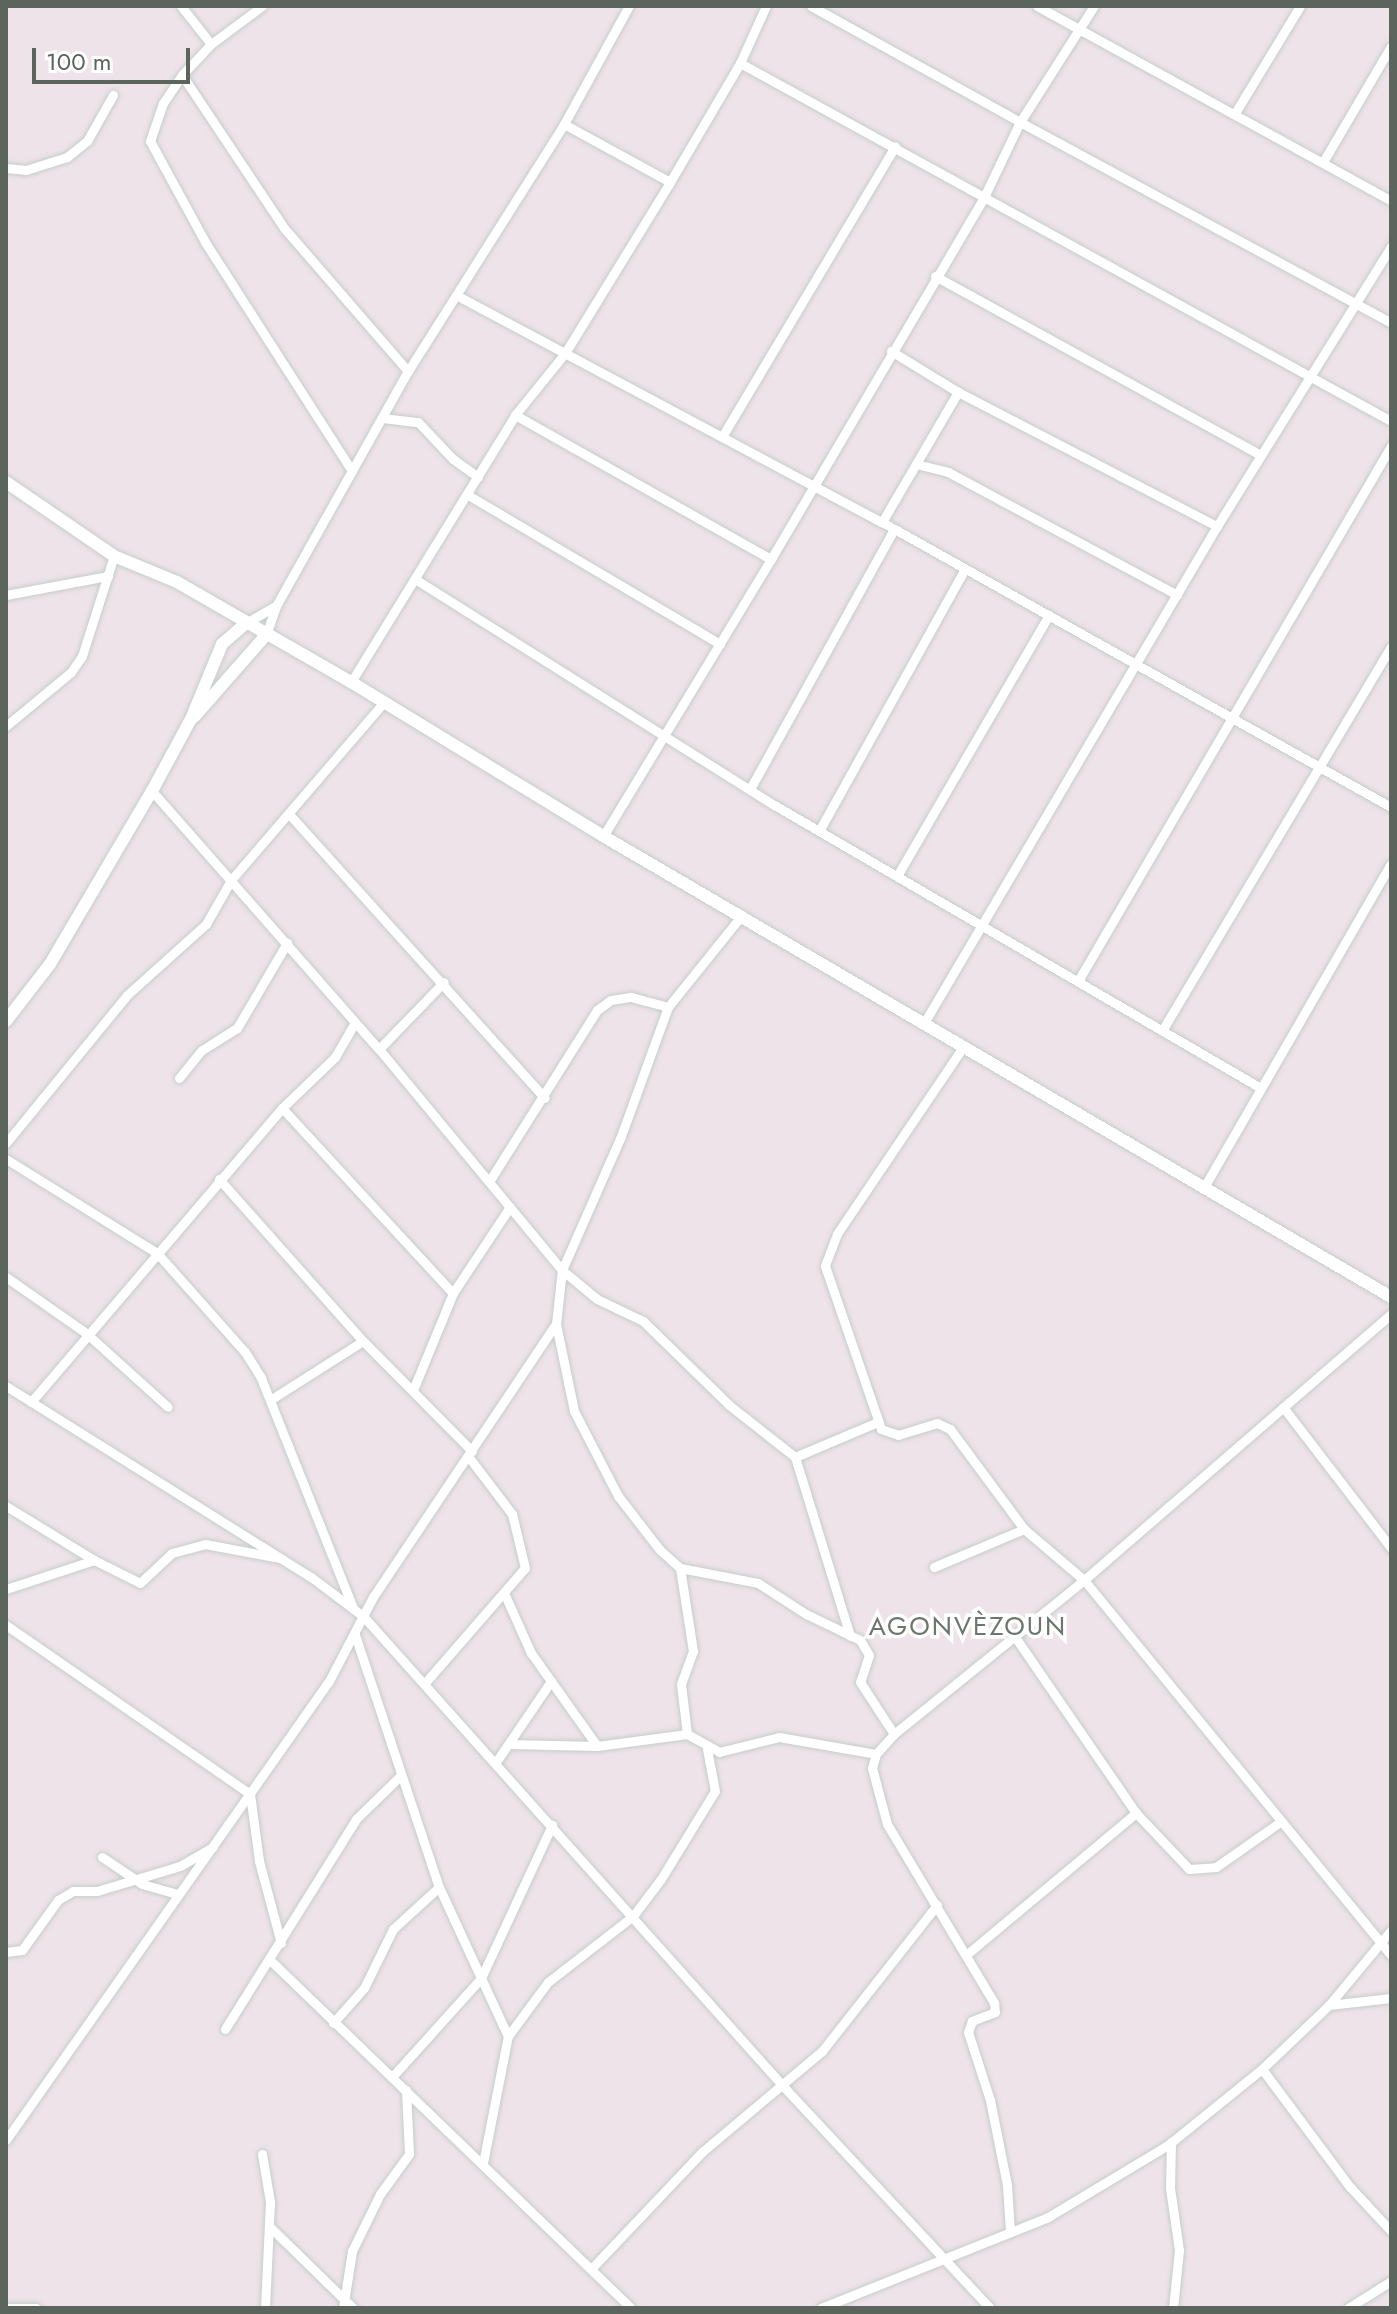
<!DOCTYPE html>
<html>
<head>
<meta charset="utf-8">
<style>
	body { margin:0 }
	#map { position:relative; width:1397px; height:2314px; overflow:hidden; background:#eee3e9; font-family:Jost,sans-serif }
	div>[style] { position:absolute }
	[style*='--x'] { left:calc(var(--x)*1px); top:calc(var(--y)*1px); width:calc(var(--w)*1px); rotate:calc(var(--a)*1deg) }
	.roads { filter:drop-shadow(0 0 2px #c6cec9) drop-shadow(0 0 2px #c6cec9) }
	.street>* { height:9px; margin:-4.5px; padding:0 4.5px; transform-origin:4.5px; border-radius:4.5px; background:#fff }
	.secondary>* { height:12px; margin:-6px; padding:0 6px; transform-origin:6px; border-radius:6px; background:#fff }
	span { translate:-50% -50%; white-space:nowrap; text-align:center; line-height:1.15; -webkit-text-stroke:7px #fff; paint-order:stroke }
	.neighbourhood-label { font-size:26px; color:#6c766e; letter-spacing:2px }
	.frame { position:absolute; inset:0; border:8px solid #5b645d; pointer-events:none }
	.scale { position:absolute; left:32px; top:48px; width:158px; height:36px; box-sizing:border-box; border:4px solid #5b645d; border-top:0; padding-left:10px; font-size:24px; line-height:28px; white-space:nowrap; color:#5b645d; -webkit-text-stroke:6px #fff; paint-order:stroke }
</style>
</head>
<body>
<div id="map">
	<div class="roads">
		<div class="street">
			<i style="--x:181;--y:6;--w:48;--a:51.7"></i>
			<i style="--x:262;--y:6;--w:64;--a:143.3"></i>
			<i style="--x:211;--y:44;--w:42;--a:133.1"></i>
			<i style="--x:182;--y:75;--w:34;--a:124"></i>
			<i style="--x:163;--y:103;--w:40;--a:108.9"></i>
			<i style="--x:150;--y:141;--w:115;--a:61.4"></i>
			<i style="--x:205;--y:242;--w:272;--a:57.3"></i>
			<i style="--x:811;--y:6;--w:239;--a:29"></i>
			<i style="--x:1020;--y:122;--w:138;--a:-57.5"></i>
			<i style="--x:1037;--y:6;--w:404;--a:28.8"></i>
			<i style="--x:740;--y:63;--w:743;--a:28.81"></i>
			<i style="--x:182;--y:75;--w:184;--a:56.3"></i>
			<i style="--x:284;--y:228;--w:189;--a:49.1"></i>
			<i style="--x:1235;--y:113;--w:125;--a:-58.7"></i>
			<i style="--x:564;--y:124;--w:121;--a:28.7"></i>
			<i style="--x:1323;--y:162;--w:134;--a:-59.6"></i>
			<i style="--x:6;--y:168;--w:20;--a:6"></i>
			<i style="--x:26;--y:170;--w:43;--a:-17.6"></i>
			<i style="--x:67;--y:157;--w:26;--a:-39"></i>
			<i style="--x:87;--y:141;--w:53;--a:-60.5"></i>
			<i style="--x:935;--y:276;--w:371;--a:28.8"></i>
			<i style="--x:456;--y:295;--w:483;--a:28.1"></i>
			<i style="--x:882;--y:522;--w:583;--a:29.25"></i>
			<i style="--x:891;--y:351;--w:79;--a:31.5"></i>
			<i style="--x:958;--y:392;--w:292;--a:27.4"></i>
			<i style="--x:515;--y:415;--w:80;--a:-51.1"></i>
			<i style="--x:565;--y:353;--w:201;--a:-58.4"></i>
			<i style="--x:670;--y:182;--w:138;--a:-59.5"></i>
			<i style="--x:740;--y:63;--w:63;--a:-65.5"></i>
			<i style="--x:383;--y:418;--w:35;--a:7"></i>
			<i style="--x:418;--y:422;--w:51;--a:46.6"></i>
			<i style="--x:453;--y:459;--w:31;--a:36"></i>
			<i style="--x:723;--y:435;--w:336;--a:-59.2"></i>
			<i style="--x:916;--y:464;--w:33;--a:14"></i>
			<i style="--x:948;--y:472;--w:260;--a:28.2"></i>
			<i style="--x:468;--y:495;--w:293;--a:30.6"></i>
			<i style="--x:882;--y:522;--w:151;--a:-59.7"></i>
			<i style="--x:771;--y:559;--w:420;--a:-59.5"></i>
			<i style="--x:984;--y:197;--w:83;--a:-64.4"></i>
			<i style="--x:1020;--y:122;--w:422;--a:28.4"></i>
			<i style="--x:415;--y:579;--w:426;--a:32.2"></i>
			<i style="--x:776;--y:806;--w:559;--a:30.19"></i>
			<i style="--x:6;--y:595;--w:104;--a:-10.6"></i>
			<i style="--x:246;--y:623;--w:34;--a:-30"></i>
			<i style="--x:266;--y:635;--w:31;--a:-71"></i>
			<i style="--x:276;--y:606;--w:270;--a:-60.7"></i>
			<i style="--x:408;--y:371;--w:292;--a:-57.7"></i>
			<i style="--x:564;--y:124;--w:135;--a:-61.2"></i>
			<i style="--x:351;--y:682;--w:313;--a:-58.4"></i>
			<i style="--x:515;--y:415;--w:294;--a:29.4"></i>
			<i style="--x:771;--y:559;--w:324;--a:121.2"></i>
			<i style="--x:6;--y:726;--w:85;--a:-39.7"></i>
			<i style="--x:71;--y:672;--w:19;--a:-55"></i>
			<i style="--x:82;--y:656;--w:105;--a:-72.3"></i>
			<i style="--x:750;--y:789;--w:297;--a:-61"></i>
			<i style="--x:152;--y:791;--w:344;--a:48.7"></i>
			<i style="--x:379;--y:1049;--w:287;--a:50.4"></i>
			<i style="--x:562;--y:1270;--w:45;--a:39.6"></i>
			<i style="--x:597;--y:1299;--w:51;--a:25.6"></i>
			<i style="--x:643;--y:1321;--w:120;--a:44.3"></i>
			<i style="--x:729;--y:1405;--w:84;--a:38.2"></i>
			<i style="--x:795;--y:1457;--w:187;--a:72.9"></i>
			<i style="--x:289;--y:814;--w:382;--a:48"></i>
			<i style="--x:819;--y:831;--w:300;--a:-60.9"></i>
			<i style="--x:897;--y:876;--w:302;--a:-59.8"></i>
			<i style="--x:1078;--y:981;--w:620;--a:-59.67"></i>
			<i style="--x:924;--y:1023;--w:577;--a:-59.48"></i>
			<i style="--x:1217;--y:526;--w:330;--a:-58.1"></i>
			<i style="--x:1163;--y:1029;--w:445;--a:-59.2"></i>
			<i style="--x:963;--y:1047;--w:225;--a:124"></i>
			<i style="--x:837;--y:1234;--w:34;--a:111"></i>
			<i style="--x:825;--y:1266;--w:172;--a:71"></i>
			<i style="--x:881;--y:1429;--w:18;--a:19"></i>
			<i style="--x:898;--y:1435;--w:41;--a:-17.1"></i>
			<i style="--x:937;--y:1423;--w:14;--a:25"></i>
			<i style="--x:950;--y:1429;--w:124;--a:53.5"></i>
			<i style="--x:1024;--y:1529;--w:79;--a:40.4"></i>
			<i style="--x:1084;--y:1580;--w:245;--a:141"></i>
			<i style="--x:894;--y:1734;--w:27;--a:132"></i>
			<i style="--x:876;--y:1754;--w:15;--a:106"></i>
			<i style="--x:872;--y:1768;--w:58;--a:75"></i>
			<i style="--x:887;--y:1824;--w:209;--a:59.1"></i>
			<i style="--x:994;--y:2003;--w:9;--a:84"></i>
			<i style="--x:995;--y:2012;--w:25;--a:159"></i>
			<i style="--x:972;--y:2021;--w:12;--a:110"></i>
			<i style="--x:968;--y:2032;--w:71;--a:72.1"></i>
			<i style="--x:990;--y:2100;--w:87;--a:78.7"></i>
			<i style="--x:1007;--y:2185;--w:47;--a:86.3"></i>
			<i style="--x:379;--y:1049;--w:93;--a:-45.9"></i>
			<i style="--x:179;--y:1078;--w:36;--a:-51"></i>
			<i style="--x:202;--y:1050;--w:41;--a:-32.2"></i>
			<i style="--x:237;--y:1028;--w:99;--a:-59.5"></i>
			<i style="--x:282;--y:1108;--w:252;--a:47.3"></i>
			<i style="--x:6;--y:1143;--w:191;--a:-50.7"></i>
			<i style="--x:127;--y:995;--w:106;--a:-41.9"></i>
			<i style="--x:206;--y:924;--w:51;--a:-60.4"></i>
			<i style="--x:231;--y:880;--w:235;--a:-49.3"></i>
			<i style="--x:6;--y:1159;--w:178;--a:31.9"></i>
			<i style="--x:157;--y:1253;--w:132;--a:48.4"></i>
			<i style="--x:245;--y:1352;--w:31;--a:58"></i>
			<i style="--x:261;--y:1378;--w:248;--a:68.2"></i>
			<i style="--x:219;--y:1179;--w:217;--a:48.4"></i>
			<i style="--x:363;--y:1341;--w:155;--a:45.3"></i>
			<i style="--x:490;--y:1180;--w:201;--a:-57.8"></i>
			<i style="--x:597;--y:1010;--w:17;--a:-36"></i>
			<i style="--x:611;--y:1000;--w:20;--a:-9"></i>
			<i style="--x:631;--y:997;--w:38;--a:15"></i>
			<i style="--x:1203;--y:1189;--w:375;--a:-60"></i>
			<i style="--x:6;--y:1277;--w:98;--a:35"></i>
			<i style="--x:86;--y:1333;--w:110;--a:42.1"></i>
			<i style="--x:1391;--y:1314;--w:406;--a:139.1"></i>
			<i style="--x:1084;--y:1580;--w:485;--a:50.7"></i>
			<i style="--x:556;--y:1324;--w:89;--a:78.3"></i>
			<i style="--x:574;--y:1411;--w:96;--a:62.6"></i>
			<i style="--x:618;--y:1496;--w:68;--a:52.1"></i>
			<i style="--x:660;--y:1550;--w:27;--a:42"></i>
			<i style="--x:680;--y:1568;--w:79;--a:10.9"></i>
			<i style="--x:758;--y:1583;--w:57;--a:32.9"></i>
			<i style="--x:806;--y:1614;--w:60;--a:25.7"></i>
			<i style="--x:860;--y:1640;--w:17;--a:59"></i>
			<i style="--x:869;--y:1655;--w:28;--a:108"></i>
			<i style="--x:860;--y:1682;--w:62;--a:56.8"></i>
			<i style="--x:6;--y:1386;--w:360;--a:32.1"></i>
			<i style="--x:311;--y:1577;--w:65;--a:36.9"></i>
			<i style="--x:363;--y:1616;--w:629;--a:48.22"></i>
			<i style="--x:782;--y:2085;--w:305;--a:47"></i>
			<i style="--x:413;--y:1390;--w:105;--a:-67.6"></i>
			<i style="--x:453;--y:1293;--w:103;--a:-56.5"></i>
			<i style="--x:270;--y:1400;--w:110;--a:-32.4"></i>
			<i style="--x:31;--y:1402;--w:387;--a:-49.5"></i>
			<i style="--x:282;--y:1108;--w:74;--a:-43.9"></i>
			<i style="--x:335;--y:1057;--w:39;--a:-60"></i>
			<i style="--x:1283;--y:1407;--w:178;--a:52.5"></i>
			<i style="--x:795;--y:1457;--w:90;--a:-22.9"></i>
			<i style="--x:6;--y:1506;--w:103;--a:31.5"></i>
			<i style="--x:934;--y:1567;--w:98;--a:-22.9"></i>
			<i style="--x:680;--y:1568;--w:84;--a:81.1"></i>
			<i style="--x:693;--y:1651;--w:35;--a:110"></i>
			<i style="--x:681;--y:1684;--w:50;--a:83.2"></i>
			<i style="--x:6;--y:1589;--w:93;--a:-18.2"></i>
			<i style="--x:94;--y:1560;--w:51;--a:26.6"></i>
			<i style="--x:140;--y:1583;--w:44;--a:-43.2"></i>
			<i style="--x:172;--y:1553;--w:34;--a:-15"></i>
			<i style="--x:205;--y:1544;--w:75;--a:10.7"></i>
			<i style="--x:505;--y:1595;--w:64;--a:65.9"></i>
			<i style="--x:531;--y:1653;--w:114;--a:54.6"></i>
			<i style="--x:6;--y:1625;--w:297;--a:34.7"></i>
			<i style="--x:250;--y:1794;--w:68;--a:82.3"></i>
			<i style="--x:259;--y:1861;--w:85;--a:75"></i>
			<i style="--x:355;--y:1635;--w:266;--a:71.6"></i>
			<i style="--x:439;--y:1887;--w:164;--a:65.2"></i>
			<i style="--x:1015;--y:1637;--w:214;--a:55.5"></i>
			<i style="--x:1136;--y:1813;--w:77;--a:46.6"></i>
			<i style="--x:1189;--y:1869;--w:27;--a:-4"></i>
			<i style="--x:1216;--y:1867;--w:78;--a:-35.1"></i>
			<i style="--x:424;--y:1684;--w:154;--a:-49"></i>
			<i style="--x:525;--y:1568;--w:56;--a:-103.5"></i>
			<i style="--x:512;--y:1514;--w:73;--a:-127.2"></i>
			<i style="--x:510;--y:1744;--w:87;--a:1.3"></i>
			<i style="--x:597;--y:1746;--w:91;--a:-7.6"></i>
			<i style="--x:687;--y:1734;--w:37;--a:29"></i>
			<i style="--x:719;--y:1752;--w:62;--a:-14"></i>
			<i style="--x:779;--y:1737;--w:98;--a:9.9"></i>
			<i style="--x:496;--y:1762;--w:98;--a:-55.8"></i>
			<i style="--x:102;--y:1857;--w:48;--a:34"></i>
			<i style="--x:142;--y:1884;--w:37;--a:16"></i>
			<i style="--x:6;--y:1952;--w:16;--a:-7"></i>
			<i style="--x:22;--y:1950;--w:62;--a:-54.2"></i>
			<i style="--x:58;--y:1900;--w:17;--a:-31"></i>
			<i style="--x:73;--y:1891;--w:24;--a:0"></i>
			<i style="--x:97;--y:1891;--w:87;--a:-16.8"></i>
			<i style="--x:180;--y:1866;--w:38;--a:-30"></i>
			<i style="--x:966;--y:1955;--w:222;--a:-39.9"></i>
			<i style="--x:270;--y:1960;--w:501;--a:43.95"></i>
			<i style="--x:1329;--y:2005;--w:62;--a:-6.4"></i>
			<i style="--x:333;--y:2023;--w:47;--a:-48.5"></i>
			<i style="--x:364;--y:1988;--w:66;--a:-63.8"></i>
			<i style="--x:393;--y:1929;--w:62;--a:-42.4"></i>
			<i style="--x:225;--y:2029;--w:248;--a:-58"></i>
			<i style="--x:356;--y:1819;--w:60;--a:-44.3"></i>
			<i style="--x:1262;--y:2069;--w:147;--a:53.3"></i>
			<i style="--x:1350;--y:2187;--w:60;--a:47"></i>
			<i style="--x:392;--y:2077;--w:133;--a:-48"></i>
			<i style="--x:481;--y:1978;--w:169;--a:-65.1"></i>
			<i style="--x:6;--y:2140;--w:561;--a:-54.87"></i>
			<i style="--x:329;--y:1681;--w:95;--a:-62.4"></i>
			<i style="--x:373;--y:1597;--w:329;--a:-56.2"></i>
			<i style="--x:556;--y:1324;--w:54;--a:-83.7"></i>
			<i style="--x:562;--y:1270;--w:146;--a:-66.2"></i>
			<i style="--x:621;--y:1136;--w:137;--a:-70"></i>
			<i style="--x:668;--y:1007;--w:118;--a:-51.2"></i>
			<i style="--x:1171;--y:2142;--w:46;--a:91.2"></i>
			<i style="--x:1170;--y:2188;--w:63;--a:81.7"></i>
			<i style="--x:1179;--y:2250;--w:58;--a:95.9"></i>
			<i style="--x:262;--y:2154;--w:49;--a:80.5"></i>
			<i style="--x:270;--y:2202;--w:106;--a:92.7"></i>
			<i style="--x:483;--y:2163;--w:129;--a:-78.9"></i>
			<i style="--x:508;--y:2036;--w:67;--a:-53.5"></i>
			<i style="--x:548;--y:1982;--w:108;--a:-37.8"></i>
			<i style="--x:633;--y:1916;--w:46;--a:-52.9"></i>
			<i style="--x:661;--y:1879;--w:103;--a:-58.5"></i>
			<i style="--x:715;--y:1791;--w:43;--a:-100.8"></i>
			<i style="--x:270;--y:2227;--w:116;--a:44.3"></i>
			<i style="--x:591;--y:2269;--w:161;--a:-46.5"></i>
			<i style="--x:702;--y:2152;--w:157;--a:-40.1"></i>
			<i style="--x:822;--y:2051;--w:186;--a:-51.8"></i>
			<i style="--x:6;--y:2308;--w:30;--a:0"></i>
			<i style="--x:343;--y:2308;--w:58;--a:-81"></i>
			<i style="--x:352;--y:2251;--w:64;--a:-63.8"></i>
			<i style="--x:380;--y:2194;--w:49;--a:-54.1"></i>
			<i style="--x:409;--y:2154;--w:64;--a:-92.7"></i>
			<i style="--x:821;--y:2308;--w:245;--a:-21.8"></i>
			<i style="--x:1048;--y:2217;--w:140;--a:-31"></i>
			<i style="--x:1168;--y:2145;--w:121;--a:-39"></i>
			<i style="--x:1262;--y:2069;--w:93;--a:-43.7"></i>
			<i style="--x:1329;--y:2005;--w:97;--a:-50.4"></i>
			<i style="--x:1348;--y:2308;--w:51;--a:-32.1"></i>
		</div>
		<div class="secondary">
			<i style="--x:6;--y:482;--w:131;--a:34.4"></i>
			<i style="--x:114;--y:556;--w:68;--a:22.4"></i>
			<i style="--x:177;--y:582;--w:201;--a:29.9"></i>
			<i style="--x:351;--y:682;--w:295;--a:31.4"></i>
			<i style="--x:603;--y:836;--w:913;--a:30.33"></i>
			<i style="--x:194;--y:717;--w:109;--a:-48.7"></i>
			<i style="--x:6;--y:1021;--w:72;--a:-52.3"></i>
			<i style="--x:50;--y:964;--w:201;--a:-59.5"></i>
			<i style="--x:152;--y:791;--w:82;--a:-61.6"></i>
			<i style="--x:191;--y:719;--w:81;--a:-67.5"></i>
			<i style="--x:222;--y:644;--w:32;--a:-41"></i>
		</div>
	</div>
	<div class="neighbourhood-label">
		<span style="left:968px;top:1627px">AGONVÈZOUN</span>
	</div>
	<div class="frame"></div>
	<div class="scale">100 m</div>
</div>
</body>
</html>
